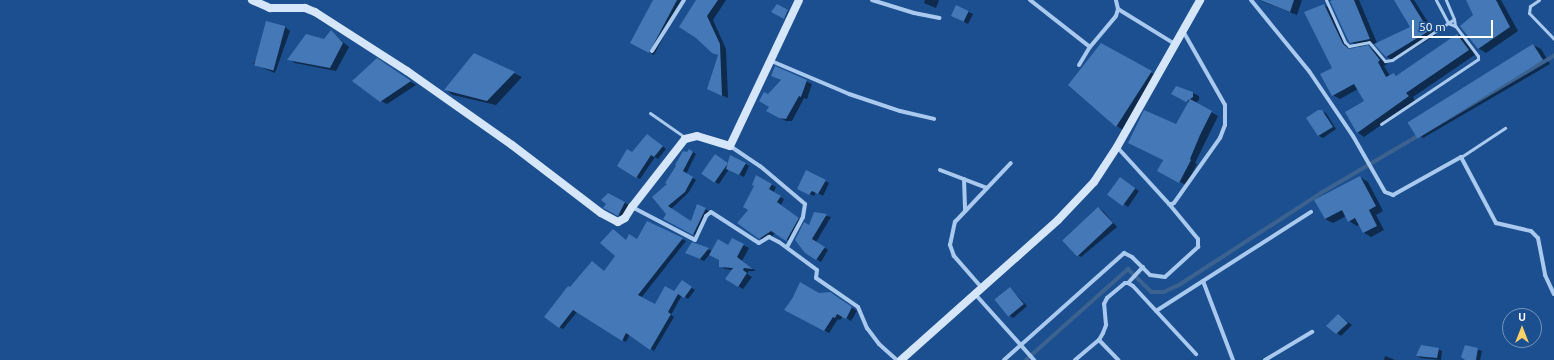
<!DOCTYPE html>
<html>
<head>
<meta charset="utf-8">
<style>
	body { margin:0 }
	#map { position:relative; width:1554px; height:360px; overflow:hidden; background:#1b4f8f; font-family:Ubuntu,sans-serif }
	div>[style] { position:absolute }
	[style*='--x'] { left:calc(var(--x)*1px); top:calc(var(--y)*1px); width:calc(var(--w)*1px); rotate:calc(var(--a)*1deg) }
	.shadow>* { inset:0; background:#0007; transform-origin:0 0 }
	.stream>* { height:3.5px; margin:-1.75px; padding:0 1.75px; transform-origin:1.75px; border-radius:1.75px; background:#3c6290 }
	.building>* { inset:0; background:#4478b7; transform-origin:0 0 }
	.lane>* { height:3px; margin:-1.5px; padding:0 1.5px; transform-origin:1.5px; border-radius:1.5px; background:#a9c9ee }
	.street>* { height:4px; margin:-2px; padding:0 2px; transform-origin:2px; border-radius:2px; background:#a9c9ee }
	.secondary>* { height:8px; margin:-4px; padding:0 4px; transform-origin:4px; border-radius:4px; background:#d6e6fa }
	span { translate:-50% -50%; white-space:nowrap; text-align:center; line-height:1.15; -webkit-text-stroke:3px #1b4f8f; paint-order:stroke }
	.north { position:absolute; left:1502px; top:308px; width:40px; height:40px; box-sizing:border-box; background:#1b4f8f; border:1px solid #7695bc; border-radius:50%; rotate:0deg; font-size:11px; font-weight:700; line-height:16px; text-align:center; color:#fff }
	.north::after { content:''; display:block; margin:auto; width:14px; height:18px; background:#ffd166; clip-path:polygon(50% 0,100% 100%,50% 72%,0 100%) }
	.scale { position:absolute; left:1412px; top:20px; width:81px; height:18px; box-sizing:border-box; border:2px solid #fff; border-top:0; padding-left:5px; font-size:12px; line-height:14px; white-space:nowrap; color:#fff; -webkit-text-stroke:3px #1b4f8f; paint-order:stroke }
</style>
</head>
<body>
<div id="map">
	<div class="shadow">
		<i style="clip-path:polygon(654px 0,683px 0,654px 55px,632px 42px)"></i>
		<i style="clip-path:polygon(697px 0,726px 0,713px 20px,726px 49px,728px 98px,714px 92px,719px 56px,712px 52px)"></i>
		<i style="clip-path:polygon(925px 0,939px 0,936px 8px,924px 3px)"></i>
		<i style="clip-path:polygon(1259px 0,1302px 0,1297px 15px)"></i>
		<i style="clip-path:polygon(1334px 0,1359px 0,1377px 43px,1412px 28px,1397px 0,1414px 0,1436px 35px,1394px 61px,1386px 56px,1376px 44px,1366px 45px,1375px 51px,1387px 64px,1384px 66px,1390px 76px,1394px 74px,1397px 76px,1458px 35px,1465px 39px,1476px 54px,1413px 97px,1415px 101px,1364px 137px,1357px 132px,1365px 102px,1358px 89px,1340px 99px,1333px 95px,1333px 68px,1324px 5px,1331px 9px,1350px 49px,1361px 48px,1351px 42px)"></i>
		<i style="clip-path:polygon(1467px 0,1501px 0,1518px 31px,1486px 53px,1478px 48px,1474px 15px)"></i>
		<i style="left:777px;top:5px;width:13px;height:8px;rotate:27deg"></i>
		<i style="clip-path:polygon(957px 6px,973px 14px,968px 24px,956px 18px)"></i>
		<i style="clip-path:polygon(285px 27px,290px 31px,275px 73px,253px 64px)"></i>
		<i style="clip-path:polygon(331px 32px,349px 47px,336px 71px,295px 63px,289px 59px,324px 40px)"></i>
		<i style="clip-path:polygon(1102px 45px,1159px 77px,1124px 131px,1117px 126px,1070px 84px)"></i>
		<i style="clip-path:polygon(1533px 45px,1541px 49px,1550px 64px,1423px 138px,1415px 133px)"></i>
		<i style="clip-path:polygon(475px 54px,522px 77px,496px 105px,453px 95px,446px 90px)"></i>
		<i style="clip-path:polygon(383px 63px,416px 85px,387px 104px,381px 101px)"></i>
		<i style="clip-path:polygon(776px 68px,812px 84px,807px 99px,804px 98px,792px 121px,786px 121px,768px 111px,770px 106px,769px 95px,782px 81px,773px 76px)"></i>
		<i style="clip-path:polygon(1193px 93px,1199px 96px,1199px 100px,1195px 103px,1218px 116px,1195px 163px,1197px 164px,1186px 185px,1158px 171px,1177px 126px,1189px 102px,1178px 97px)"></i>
		<i style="clip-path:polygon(1321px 111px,1326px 113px,1336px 129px,1323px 138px,1319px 136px,1307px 118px)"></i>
		<i style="clip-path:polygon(651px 137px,666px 149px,658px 159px,655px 157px,640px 179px,618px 165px)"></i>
		<i style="clip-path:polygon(689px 150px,696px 154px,686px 174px,696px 180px,688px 193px,671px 209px,691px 222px,705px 209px,709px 211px,697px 236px,665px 219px,668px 214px,668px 184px)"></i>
		<i style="clip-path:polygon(731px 156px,749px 166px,744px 177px,729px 169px,719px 184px,715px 182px,719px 158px,729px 164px)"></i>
		<i style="clip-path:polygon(807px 172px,829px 183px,823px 196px,816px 192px,814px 196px,798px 188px)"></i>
		<i style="clip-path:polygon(757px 177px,776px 187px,773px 193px,784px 199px,781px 205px,803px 221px,791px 242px,776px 233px,764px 241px,760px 238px,750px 210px)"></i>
		<i style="clip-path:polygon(1360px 177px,1368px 182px,1383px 211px,1376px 215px,1384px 230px,1371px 237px,1363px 232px,1359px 225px,1357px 226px,1349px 221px,1346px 216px,1333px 223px,1325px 219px)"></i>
		<i style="clip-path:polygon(1124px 181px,1139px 191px,1128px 207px,1124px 204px)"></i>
		<i style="clip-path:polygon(608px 194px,629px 205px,622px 217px,605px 208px)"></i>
		<i style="clip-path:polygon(1098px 208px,1103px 211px,1117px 227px,1081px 257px,1076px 254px,1063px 240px)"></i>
		<i style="clip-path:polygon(815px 213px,831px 217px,816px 242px,828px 250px,821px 262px,806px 252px,810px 226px)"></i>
		<i style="clip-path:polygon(648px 222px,686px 241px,641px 298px,655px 305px,686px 284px,695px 290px,688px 299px,682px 295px,671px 315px,674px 317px,654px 351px,630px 334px,626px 342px,577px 312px,563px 329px,559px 327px,570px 288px,605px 272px,616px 255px,613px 230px,627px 241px,637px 240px)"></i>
		<i style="clip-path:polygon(732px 239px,749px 248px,742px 261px,756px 271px,749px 271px,747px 274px,752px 277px,743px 289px,738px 286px,733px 270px,725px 269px,720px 266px,720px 260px,710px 254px,704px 261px,691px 255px,692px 243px,712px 251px,728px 246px)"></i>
		<i style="clip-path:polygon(1010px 288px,1027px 306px,1013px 318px,1009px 315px)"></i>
		<i style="clip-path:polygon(819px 294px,835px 296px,857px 311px,851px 321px,843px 316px,840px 320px,838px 319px,829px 333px,786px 310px)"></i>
		<i style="clip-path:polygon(1338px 315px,1352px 325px,1341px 336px,1328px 326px)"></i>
		<i style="clip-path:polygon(1465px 346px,1482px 351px,1480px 360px,1467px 360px)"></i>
		<i style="clip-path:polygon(1438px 349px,1442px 351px,1441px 360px,1421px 358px,1417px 356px)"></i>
		<i style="clip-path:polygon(1385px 356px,1395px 360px,1384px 360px)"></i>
	</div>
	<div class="stream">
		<i style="--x:1026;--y:360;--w:137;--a:-41.7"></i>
		<i style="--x:1128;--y:269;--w:33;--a:44"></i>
		<i style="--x:1152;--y:292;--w:12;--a:0"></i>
		<i style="--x:1164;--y:292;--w:17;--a:-25"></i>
		<i style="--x:1179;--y:285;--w:169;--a:-32.9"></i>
		<i style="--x:1321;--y:193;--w:270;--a:-30.5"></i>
	</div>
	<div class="building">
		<i style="clip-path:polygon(653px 0,677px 0,649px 53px,630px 43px)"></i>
		<i style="clip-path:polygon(696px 0,718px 0,707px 16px,720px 44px,722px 96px,707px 89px,718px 55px,712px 53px,696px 38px,679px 27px)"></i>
		<i style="clip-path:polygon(1260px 0,1294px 0,1290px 12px)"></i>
		<i style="clip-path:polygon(1333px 0,1354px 0,1370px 39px,1350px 43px,1348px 40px,1330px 1px)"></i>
		<i style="clip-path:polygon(1394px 0,1410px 0,1429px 31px,1386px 57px,1374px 44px,1410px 27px)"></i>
		<i style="clip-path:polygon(1466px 0,1496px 0,1510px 27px,1478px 49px,1460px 26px,1473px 15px)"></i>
		<i style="clip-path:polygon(777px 4px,788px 10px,784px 19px,771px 12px)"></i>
		<i style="clip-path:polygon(1324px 4px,1343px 44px,1349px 49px,1368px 45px,1380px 60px,1378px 62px,1386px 77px,1394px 73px,1396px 76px,1457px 34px,1469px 50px,1406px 93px,1409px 96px,1357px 133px,1345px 112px,1364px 101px,1354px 84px,1332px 96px,1320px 74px,1332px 68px,1304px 12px)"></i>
		<i style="left:956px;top:5px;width:14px;height:12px;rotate:25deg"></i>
		<i style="left:266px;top:21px;width:20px;height:46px;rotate:15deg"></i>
		<i style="clip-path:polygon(331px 30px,343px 43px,330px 68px,287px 60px,306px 34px,324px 39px)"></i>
		<i style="clip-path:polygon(1101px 43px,1152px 71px,1116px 127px,1068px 85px)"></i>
		<i style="left:1533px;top:44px;width:19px;height:148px;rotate:58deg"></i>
		<i style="clip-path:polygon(474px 53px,515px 72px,487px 101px,444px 90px)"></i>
		<i style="clip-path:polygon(377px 58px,411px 81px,380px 102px,352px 81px)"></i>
		<i style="clip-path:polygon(775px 66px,807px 80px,801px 97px,799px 96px,786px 119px,779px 118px,766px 111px,769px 107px,759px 101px,764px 92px,768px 94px,781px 80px,771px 76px)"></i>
		<i style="clip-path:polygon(1176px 86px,1193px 92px,1193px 97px,1190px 99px,1212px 111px,1200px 135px,1190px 159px,1191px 160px,1179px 183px,1157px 171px,1163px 160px,1128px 143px,1144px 110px,1176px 124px,1190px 99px,1186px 102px,1171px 94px)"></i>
		<i style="clip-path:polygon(1318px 110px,1322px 110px,1333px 127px,1318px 136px,1306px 118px)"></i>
		<i style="clip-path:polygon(647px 134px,663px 146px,654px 157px,651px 155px,636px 178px,617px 166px,627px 149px,632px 152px)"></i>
		<i style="clip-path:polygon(689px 149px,693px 152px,683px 171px,693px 177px,685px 192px,668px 206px,691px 221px,697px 204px,706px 208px,693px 235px,663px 219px,666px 214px,652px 197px,667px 184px,665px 183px,676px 166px,675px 165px,683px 151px,687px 152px)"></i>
		<i style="left:715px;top:154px;width:16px;height:24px;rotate:35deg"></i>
		<i style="clip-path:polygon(730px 155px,746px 163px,739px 175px,726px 169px)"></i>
		<i style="clip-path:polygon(806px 170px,826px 180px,818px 194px,812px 191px,809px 195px,797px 189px)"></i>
		<i style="clip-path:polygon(756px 175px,772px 184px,769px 189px,781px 196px,777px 202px,799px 218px,786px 241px,771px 231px,759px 239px,737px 223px,748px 210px,743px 207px,754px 186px,752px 185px)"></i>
		<i style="clip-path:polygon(1360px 176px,1376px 206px,1369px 210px,1377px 226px,1363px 233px,1355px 218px,1348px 222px,1342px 210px,1325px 219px,1314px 200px)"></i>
		<i style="left:1120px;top:177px;width:19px;height:22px;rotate:36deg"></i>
		<i style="clip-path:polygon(608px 193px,625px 202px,618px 216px,603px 208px,606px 204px,601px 200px)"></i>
		<i style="left:1098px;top:207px;width:22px;height:49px;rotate:47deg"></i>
		<i style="clip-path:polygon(814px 212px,827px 214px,812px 239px,825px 247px,816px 260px,805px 253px,795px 240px,804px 222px,809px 225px)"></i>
		<i style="clip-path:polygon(647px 221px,683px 238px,638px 295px,655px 304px,665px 286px,674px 291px,682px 280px,692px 287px,684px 298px,678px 294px,668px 312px,671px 314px,650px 350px,626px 333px,622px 341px,573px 310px,559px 328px,544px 317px,568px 286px,570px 287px,592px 261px,604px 271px,615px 256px,600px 243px,613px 229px,626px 240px,629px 234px,637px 239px)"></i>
		<i style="clip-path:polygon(732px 238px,744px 244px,737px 257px,753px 269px,744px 268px,743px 270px,747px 273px,738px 287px,725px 279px,733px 268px,719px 267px,719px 260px,709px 255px,718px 239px,728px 245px)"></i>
		<i style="clip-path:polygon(692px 242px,709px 248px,700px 259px,685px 253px)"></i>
		<i style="clip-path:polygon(800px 282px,819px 293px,830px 292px,852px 307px,846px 319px,837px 314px,835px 318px,833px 317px,824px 331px,784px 310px,792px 299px)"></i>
		<i style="left:1010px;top:287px;width:22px;height:20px;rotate:51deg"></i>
		<i style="clip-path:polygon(1338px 314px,1348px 323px,1336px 334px,1326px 326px)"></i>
		<i style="clip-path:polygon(1421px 345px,1439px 348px,1437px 358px,1416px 356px)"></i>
		<i style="clip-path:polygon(1465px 345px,1478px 348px,1476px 360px,1465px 360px,1461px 357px)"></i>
	</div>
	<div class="lane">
		<i style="--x:1326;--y:0;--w:46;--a:65.7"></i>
		<i style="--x:1345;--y:42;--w:6;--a:45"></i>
		<i style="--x:1349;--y:46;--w:20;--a:-11"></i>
		<i style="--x:1369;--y:42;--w:25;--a:50"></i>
		<i style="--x:1385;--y:61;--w:7;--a:-8"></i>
		<i style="--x:1392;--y:60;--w:74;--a:-33.5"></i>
		<i style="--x:1436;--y:0;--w:26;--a:62"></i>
		<i style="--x:1448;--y:23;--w:8;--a:23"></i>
		<i style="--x:1539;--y:0;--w:11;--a:146"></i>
		<i style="--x:1530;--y:6;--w:7;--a:98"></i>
		<i style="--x:1529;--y:13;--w:36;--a:46"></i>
		<i style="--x:650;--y:113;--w:44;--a:34.8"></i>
		<i style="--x:1381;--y:124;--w:117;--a:-33.8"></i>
		<i style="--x:1478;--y:59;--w:3;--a:-90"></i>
		<i style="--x:1478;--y:56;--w:38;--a:-127"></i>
		<i style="--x:1455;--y:26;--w:7;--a:-98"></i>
		<i style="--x:1454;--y:19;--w:21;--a:-113"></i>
		<i style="--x:1461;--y:157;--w:53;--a:-33.4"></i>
	</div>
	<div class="street">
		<i style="--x:872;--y:0;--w:44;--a:17.2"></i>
		<i style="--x:914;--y:13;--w:26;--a:11"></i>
		<i style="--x:1030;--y:0;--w:76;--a:38.1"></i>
		<i style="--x:1251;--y:0;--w:92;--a:50.8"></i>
		<i style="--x:1309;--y:71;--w:78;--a:55.9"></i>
		<i style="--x:1353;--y:136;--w:64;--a:60.3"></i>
		<i style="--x:1385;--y:192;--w:9;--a:21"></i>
		<i style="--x:1393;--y:195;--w:78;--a:-29.2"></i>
		<i style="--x:1461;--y:157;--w:75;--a:62.1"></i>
		<i style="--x:1496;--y:223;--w:36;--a:13"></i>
		<i style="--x:1531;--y:231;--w:10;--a:45"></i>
		<i style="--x:1538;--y:238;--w:38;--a:79"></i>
		<i style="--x:1545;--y:275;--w:21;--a:65"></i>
		<i style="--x:1118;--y:9;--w:67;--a:31.6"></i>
		<i style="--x:652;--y:51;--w:60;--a:-57.9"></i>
		<i style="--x:769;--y:60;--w:87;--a:23"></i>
		<i style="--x:849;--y:94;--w:54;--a:18.4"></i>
		<i style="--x:900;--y:111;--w:35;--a:13"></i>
		<i style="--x:1079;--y:65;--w:21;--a:-59"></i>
		<i style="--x:1090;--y:47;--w:40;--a:-50"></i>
		<i style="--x:1116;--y:16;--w:7;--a:-74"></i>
		<i style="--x:1118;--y:9;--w:9;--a:-103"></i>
		<i style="--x:730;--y:146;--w:36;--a:34"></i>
		<i style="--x:760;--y:166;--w:59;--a:40.2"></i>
		<i style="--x:805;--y:204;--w:13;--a:99"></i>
		<i style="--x:803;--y:217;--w:34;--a:118"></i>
		<i style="--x:1117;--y:147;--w:77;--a:47.6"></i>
		<i style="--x:1169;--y:204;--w:3;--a:0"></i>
		<i style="--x:1172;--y:204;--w:2;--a:-27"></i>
		<i style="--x:1174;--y:203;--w:80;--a:-54.7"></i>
		<i style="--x:1220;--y:138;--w:14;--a:-69"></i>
		<i style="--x:1225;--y:125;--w:20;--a:-90"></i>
		<i style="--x:1225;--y:105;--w:85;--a:-119.6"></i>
		<i style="--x:940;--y:170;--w:50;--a:21"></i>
		<i style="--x:964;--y:179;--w:32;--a:88"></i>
		<i style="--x:632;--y:207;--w:71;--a:27.6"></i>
		<i style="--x:695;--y:240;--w:26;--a:-65"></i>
		<i style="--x:706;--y:216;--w:6;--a:-39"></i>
		<i style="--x:711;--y:212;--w:57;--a:32.9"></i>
		<i style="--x:759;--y:243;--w:12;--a:-31"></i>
		<i style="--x:769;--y:237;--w:11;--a:27"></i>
		<i style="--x:779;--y:242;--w:47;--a:36.4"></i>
		<i style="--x:817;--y:270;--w:8;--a:97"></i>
		<i style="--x:816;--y:278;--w:51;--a:34.6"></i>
		<i style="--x:858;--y:307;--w:23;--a:67"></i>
		<i style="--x:867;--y:328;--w:20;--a:53"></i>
		<i style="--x:879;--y:344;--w:24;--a:42"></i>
		<i style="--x:1203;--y:281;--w:85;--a:69.2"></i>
		<i style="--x:1128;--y:283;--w:22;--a:-47"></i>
		<i style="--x:982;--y:288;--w:43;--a:-131.2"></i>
		<i style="--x:954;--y:256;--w:12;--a:-110"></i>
		<i style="--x:950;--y:245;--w:24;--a:-78"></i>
		<i style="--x:955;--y:222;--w:81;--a:-46.5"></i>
		<i style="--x:975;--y:294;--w:89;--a:48.2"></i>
		<i style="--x:1156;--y:311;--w:184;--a:-32.6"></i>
		<i style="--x:1099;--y:340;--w:28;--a:46"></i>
		<i style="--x:1004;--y:360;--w:161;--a:-41.7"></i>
		<i style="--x:1124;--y:253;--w:9;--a:27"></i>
		<i style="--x:1132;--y:257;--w:25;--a:45"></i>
		<i style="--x:1150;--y:275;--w:15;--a:8"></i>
		<i style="--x:1165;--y:277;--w:45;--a:-42.3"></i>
		<i style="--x:1198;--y:247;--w:8;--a:-90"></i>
		<i style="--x:1198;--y:239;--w:45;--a:-129.6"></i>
		<i style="--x:1075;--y:360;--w:31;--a:-40"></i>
		<i style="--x:1099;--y:340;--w:8;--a:-60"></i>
		<i style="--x:1103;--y:333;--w:9;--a:-69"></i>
		<i style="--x:1106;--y:325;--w:21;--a:-95"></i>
		<i style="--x:1104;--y:304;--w:7;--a:-63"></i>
		<i style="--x:1107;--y:298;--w:23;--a:-40"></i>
		<i style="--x:1125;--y:283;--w:3;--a:0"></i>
		<i style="--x:1128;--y:283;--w:6;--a:31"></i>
		<i style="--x:1133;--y:286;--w:93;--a:47.2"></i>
		<i style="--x:1265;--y:360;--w:55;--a:-30.8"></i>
	</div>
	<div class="secondary">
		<i style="--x:252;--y:0;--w:20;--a:24"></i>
		<i style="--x:270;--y:8;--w:35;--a:0"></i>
		<i style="--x:305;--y:8;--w:11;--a:22"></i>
		<i style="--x:315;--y:12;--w:109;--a:32.7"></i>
		<i style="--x:407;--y:71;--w:128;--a:35.2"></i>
		<i style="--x:512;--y:145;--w:112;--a:37.4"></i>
		<i style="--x:601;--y:213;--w:19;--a:28"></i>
		<i style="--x:618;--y:222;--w:8;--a:-30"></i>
		<i style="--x:625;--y:218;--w:13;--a:-58"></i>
		<i style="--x:632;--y:207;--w:86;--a:-52.1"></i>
		<i style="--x:685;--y:139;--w:12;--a:-14"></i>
		<i style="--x:697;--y:136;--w:34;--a:17"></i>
		<i style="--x:730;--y:146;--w:161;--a:-64.7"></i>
		<i style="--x:901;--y:360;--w:210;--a:-41.7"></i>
		<i style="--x:1058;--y:220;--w:52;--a:-46.5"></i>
		<i style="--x:1094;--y:182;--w:42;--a:-56.7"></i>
		<i style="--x:1117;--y:147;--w:169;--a:-60.5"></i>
	</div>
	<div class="north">U</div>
	<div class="scale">50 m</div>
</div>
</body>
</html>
